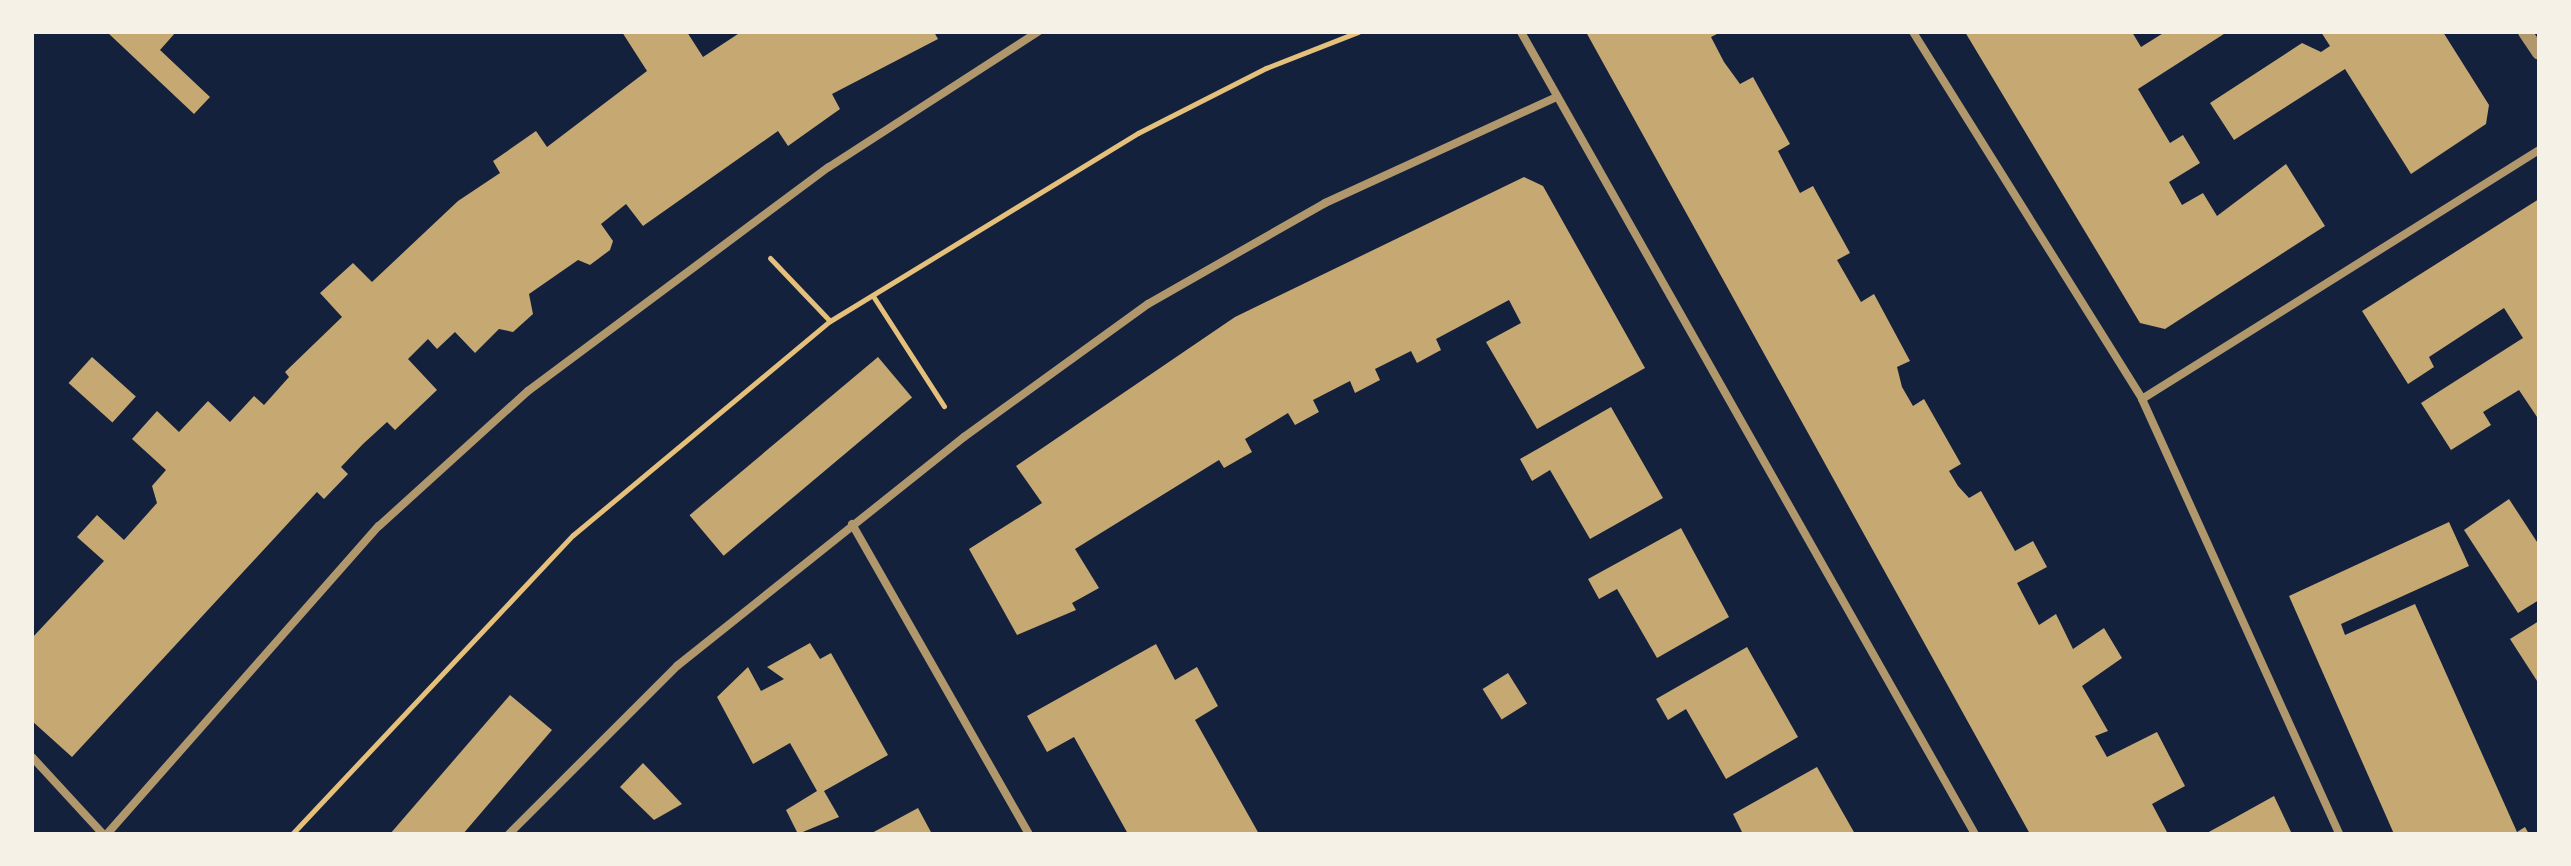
<!DOCTYPE html>
<html>
<head>
<meta charset="utf-8">
<style>
	body { margin:0 }
	#map { position:relative; width:2571px; height:866px; overflow:hidden; background:#14213d; font-family:"DM Sans",sans-serif }
	div>[style] { position:absolute }
	[style*='--x'] { left:calc(var(--x)*1px); top:calc(var(--y)*1px); width:calc(var(--w)*1px); rotate:calc(var(--a)*1deg) }
	.building>* { inset:0; background:#c6a872; transform-origin:0 0 }
	.path>* { height:5px; margin:-2.5px; padding:0 2.5px; transform-origin:2.5px; border-radius:2.5px; background:#e5c07b }
	.minor>* { height:8px; margin:-4px; padding:0 4px; transform-origin:4px; border-radius:4px; background:#b1986c }
	.tertiary>* { height:14px; margin:-7px; padding:0 7px; transform-origin:7px; border-radius:7px; background:#b1986c }
	span { translate:-50% -50%; white-space:nowrap; text-align:center; line-height:1.15; -webkit-text-stroke:7px #f6f1e7; paint-order:stroke }
	.frame { position:absolute; inset:0; border:34px solid #f6f1e7; pointer-events:none }
</style>
</head>
<body>
<div id="map">
	<div class="building">
		<i style="clip-path:polygon(107px 32px,176px 32px,160px 50px,210px 97px,194px 114px)"></i>
		<i style="clip-path:polygon(622px 32px,687px 32px,703px 57px,741px 32px,934px 32px,938px 39px,832px 94px,840px 109px,788px 146px,778px 131px,643px 226px,626px 204px,601px 224px,613px 241px,610px 250px,590px 265px,578px 260px,529px 294px,533px 314px,513px 332px,499px 329px,475px 353px,455px 332px,437px 349px,428px 339px,408px 359px,437px 390px,395px 430px,387px 422px,363px 444px,341px 467px,348px 474px,324px 499px,317px 492px,72px 757px,32px 721px,32px 638px,104px 561px,77px 537px,97px 515px,124px 540px,157px 503px,152px 486px,166px 470px,132px 439px,157px 411px,179px 432px,208px 401px,230px 422px,254px 396px,264px 405px,289px 377px,285px 372px,342px 317px,320px 293px,353px 263px,372px 282px,458px 201px,500px 173px,493px 161px,536px 131px,547px 147px,647px 71px)"></i>
		<i style="clip-path:polygon(1586px 32px,1721px 32px,1711px 37px,1724px 62px,1740px 84px,1753px 77px,1790px 144px,1778px 151px,1800px 193px,1813px 186px,1850px 253px,1837px 260px,1861px 302px,1874px 294px,1910px 361px,1897px 367px,1902px 387px,1913px 406px,1924px 399px,1961px 464px,1949px 471px,1958px 486px,1969px 498px,1981px 491px,2015px 551px,2033px 541px,2047px 567px,2017px 583px,2039px 625px,2056px 614px,2073px 649px,2104px 628px,2122px 658px,2082px 686px,2108px 731px,2095px 736px,2107px 757px,2157px 732px,2185px 786px,2152px 804px,2168px 834px,2030px 834px)"></i>
		<i style="clip-path:polygon(1965px 32px,2132px 32px,2141px 47px,2165px 32px,2227px 32px,2138px 89px,2170px 143px,2183px 135px,2200px 163px,2169px 182px,2182px 205px,2203px 193px,2217px 216px,2286px 164px,2325px 226px,2165px 329px,2140px 323px)"></i>
		<i style="clip-path:polygon(2321px 32px,2443px 32px,2489px 105px,2486px 124px,2411px 174px,2345px 69px,2234px 140px,2210px 103px,2302px 43px,2321px 52px,2330px 46px)"></i>
		<i style="clip-path:polygon(1524px 177px,1543px 186px,1645px 368px,1537px 429px,1486px 342px,1521px 323px,1509px 300px,1436px 339px,1441px 350px,1417px 363px,1411px 351px,1375px 369px,1380px 380px,1355px 393px,1350px 381px,1313px 400px,1319px 412px,1295px 425px,1288px 413px,1245px 439px,1252px 452px,1224px 468px,1219px 460px,1075px 549px,1099px 588px,1072px 603px,1076px 610px,1017px 635px,969px 549px,1042px 503px,1016px 466px,1235px 317px)"></i>
		<i style="clip-path:polygon(2539px 199px,2539px 420px,2519px 390px,2483px 412px,2491px 425px,2451px 450px,2421px 403px,2523px 338px,2504px 308px,2429px 357px,2434px 367px,2408px 384px,2362px 311px)"></i>
		<i style="left:92px;top:357px;width:59px;height:35px;rotate:42deg"></i>
		<i style="left:878px;top:357px;width:53px;height:246px;rotate:50deg"></i>
		<i style="clip-path:polygon(1611px 407px,1663px 498px,1590px 539px,1550px 470px,1532px 481px,1520px 459px)"></i>
		<i style="clip-path:polygon(2509px 499px,2539px 545px,2539px 600px,2518px 613px,2464px 530px)"></i>
		<i style="clip-path:polygon(2449px 522px,2469px 566px,2341px 624px,2345px 635px,2415px 604px,2517px 832px,2525px 827px,2529px 834px,2394px 834px,2289px 596px)"></i>
		<i style="clip-path:polygon(1681px 528px,1729px 617px,1657px 658px,1617px 589px,1599px 599px,1588px 579px)"></i>
		<i style="clip-path:polygon(2539px 621px,2539px 684px,2510px 639px)"></i>
		<i style="clip-path:polygon(810px 643px,820px 659px,831px 653px,888px 755px,824px 791px,839px 817px,798px 834px,786px 810px,817px 791px,790px 743px,753px 764px,717px 697px,748px 667px,761px 691px,784px 679px,767px 667px)"></i>
		<i style="clip-path:polygon(1156px 644px,1175px 680px,1197px 667px,1218px 706px,1195px 720px,1259px 834px,1128px 834px,1074px 737px,1047px 752px,1027px 716px)"></i>
		<i style="clip-path:polygon(1747px 647px,1798px 737px,1726px 779px,1686px 709px,1668px 720px,1656px 699px)"></i>
		<i style="left:1508px;top:673px;width:36px;height:30px;rotate:58deg"></i>
		<i style="clip-path:polygon(510px 695px,552px 730px,463px 834px,390px 834px)"></i>
		<i style="clip-path:polygon(643px 763px,682px 804px,654px 820px,620px 787px)"></i>
		<i style="clip-path:polygon(1817px 767px,1855px 834px,1742px 832px,1733px 814px)"></i>
		<i style="clip-path:polygon(2274px 796px,2292px 834px,2205px 834px,2229px 821px)"></i>
		<i style="clip-path:polygon(918px 808px,932px 834px,870px 834px)"></i>
	</div>
	<div class="path">
		<i style="--x:770;--y:258;--w:87;--a:46.4"></i>
		<i style="--x:873;--y:296;--w:131;--a:57.2"></i>
		<i style="--x:292;--y:834;--w:410;--a:-46.8"></i>
		<i style="--x:573;--y:535;--w:334;--a:-39.8"></i>
		<i style="--x:830;--y:321;--w:361;--a:-31.4"></i>
		<i style="--x:1138;--y:133;--w:144;--a:-26.9"></i>
		<i style="--x:1266;--y:68;--w:99;--a:-21.4"></i>
	</div>
	<div class="minor">
		<i style="--x:1521;--y:32;--w:922;--a:60.49"></i>
		<i style="--x:1913;--y:32;--w:433;--a:58"></i>
		<i style="--x:2142;--y:399;--w:478;--a:65.6"></i>
		<i style="--x:2142;--y:399;--w:469;--a:-32.1"></i>
		<i style="--x:852;--y:524;--w:357;--a:60.3"></i>
		<i style="--x:32;--y:757;--w:105;--a:47.3"></i>
		<i style="--x:107;--y:834;--w:411;--a:-48.6"></i>
		<i style="--x:379;--y:526;--w:201;--a:-42.2"></i>
		<i style="--x:528;--y:391;--w:375;--a:-36.7"></i>
		<i style="--x:829;--y:167;--w:249;--a:-32.9"></i>
		<i style="--x:509;--y:834;--w:238;--a:-45"></i>
		<i style="--x:677;--y:666;--w:367;--a:-38.6"></i>
		<i style="--x:964;--y:437;--w:227;--a:-35.9"></i>
		<i style="--x:1148;--y:304;--w:204;--a:-29.7"></i>
		<i style="--x:1325;--y:203;--w:252;--a:-24.6"></i>
	</div>
	<div class="tertiary">
		<i style="--x:2525;--y:32;--w:25;--a:56"></i>
	</div>
	<div class="frame"></div>
</div>
</body>
</html>
